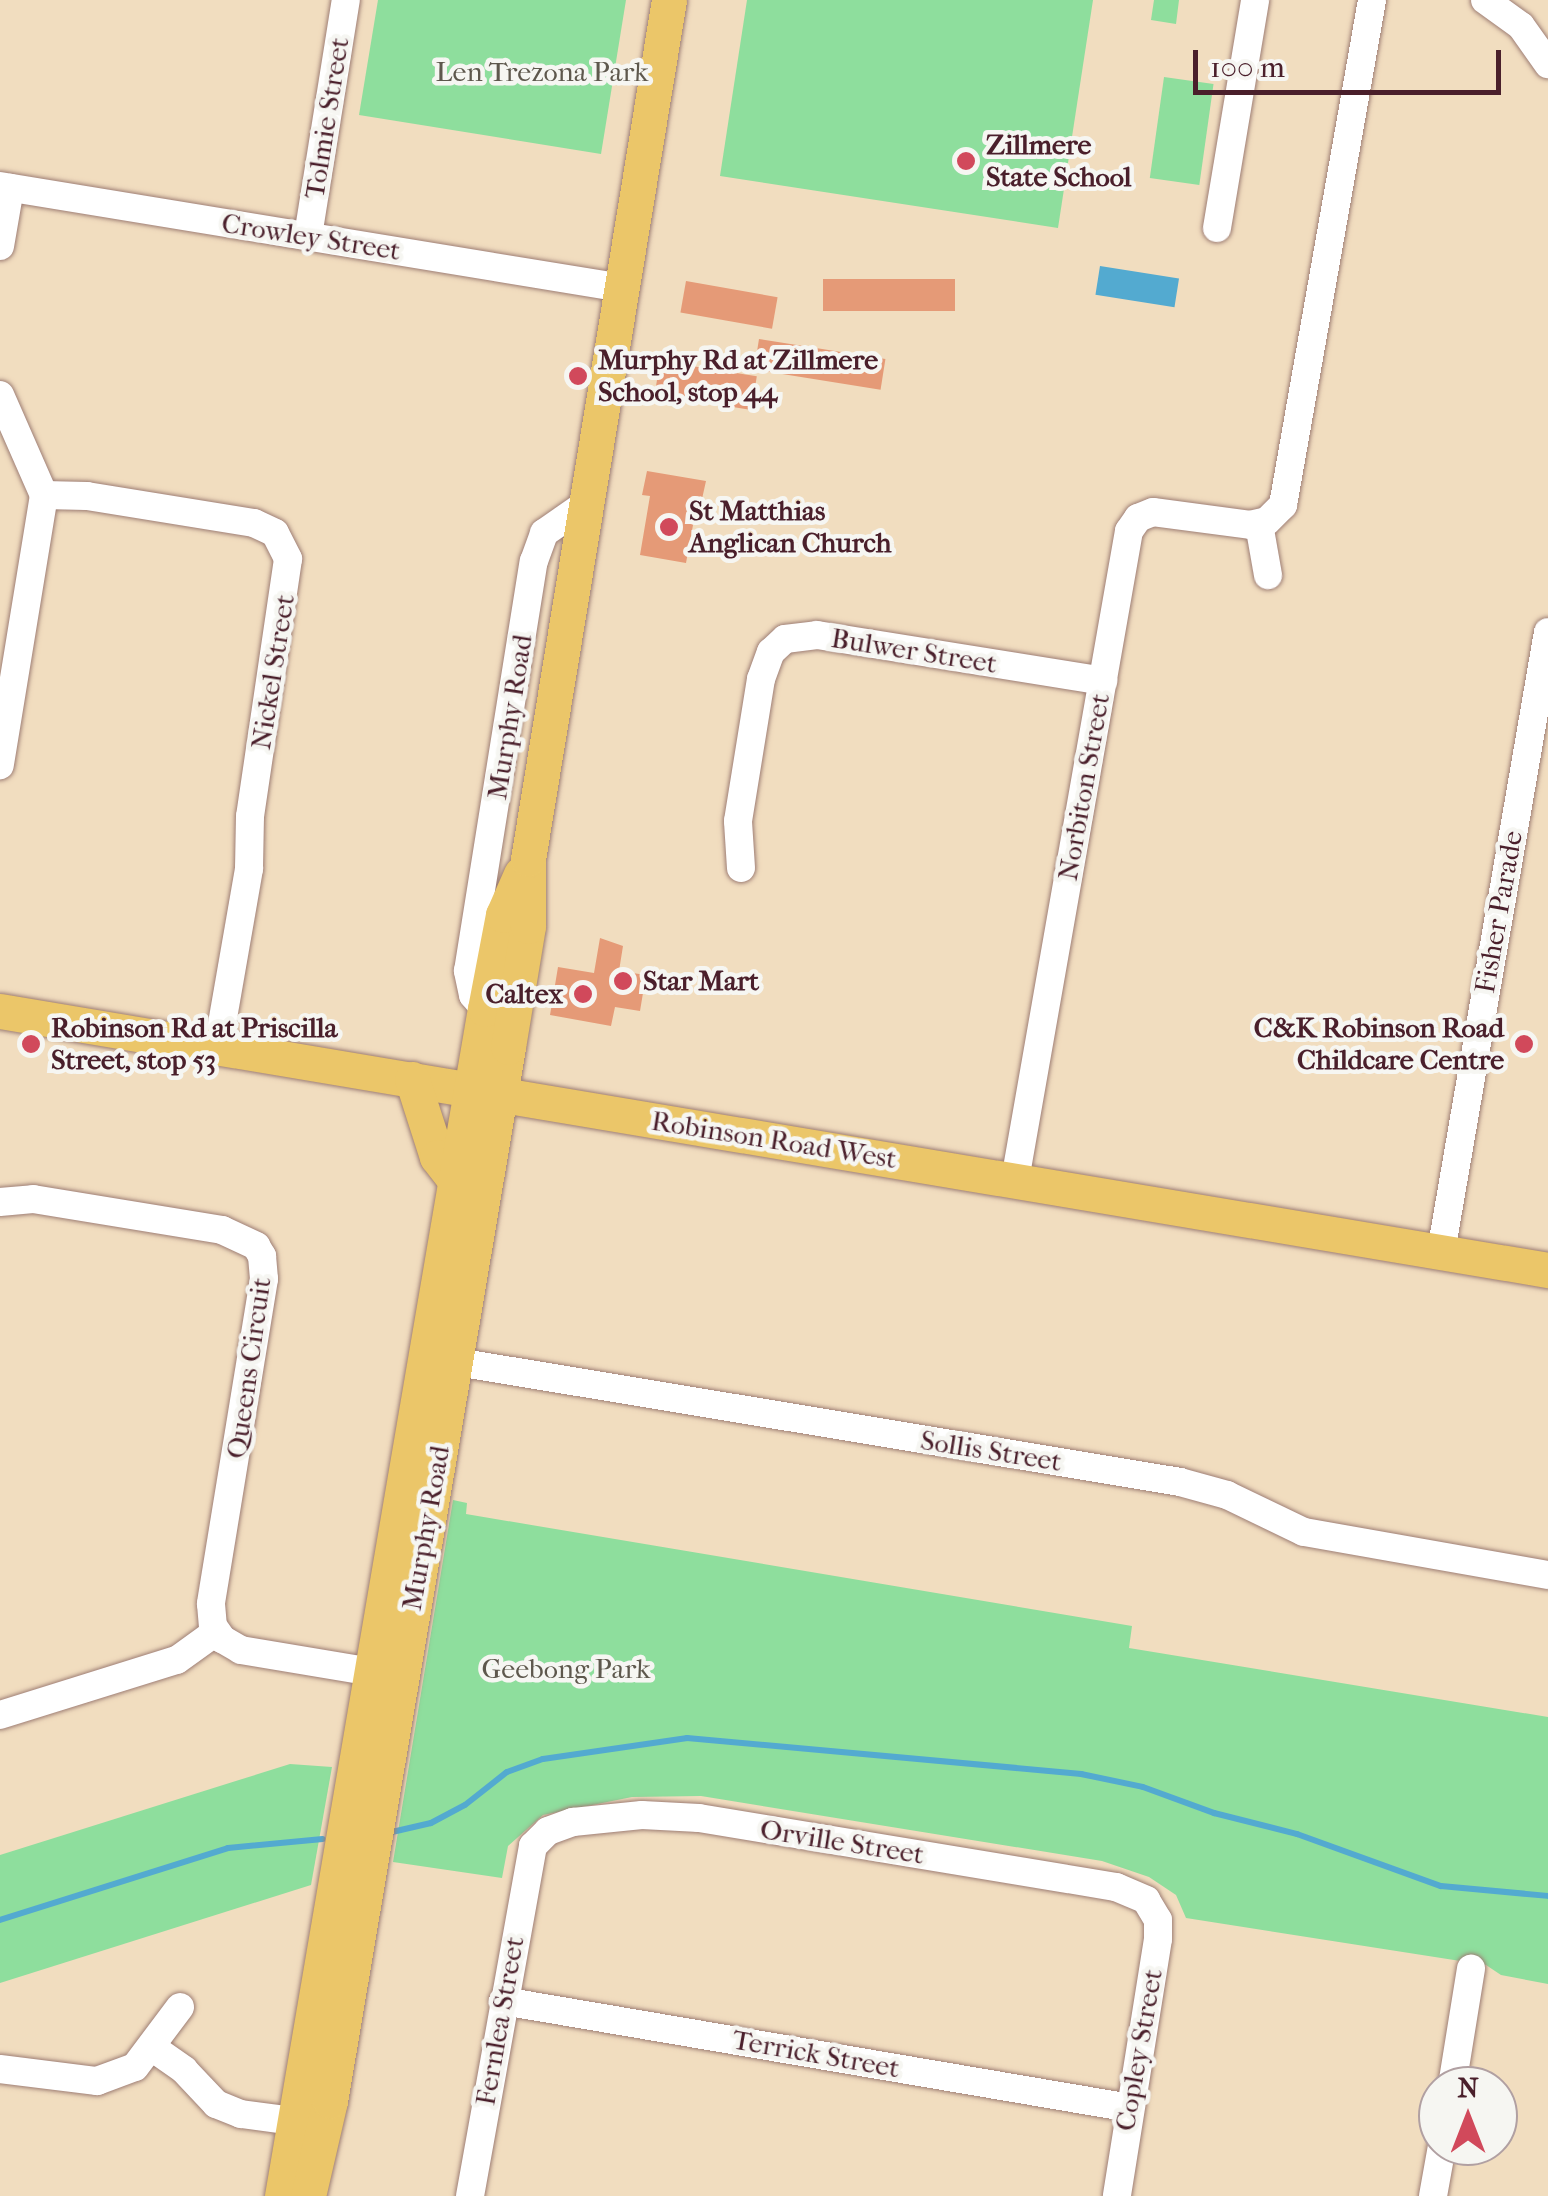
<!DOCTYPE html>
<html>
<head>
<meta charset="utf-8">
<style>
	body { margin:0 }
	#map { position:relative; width:1548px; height:2196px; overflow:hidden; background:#f1ddbf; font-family:"IM FELL French Canon",serif }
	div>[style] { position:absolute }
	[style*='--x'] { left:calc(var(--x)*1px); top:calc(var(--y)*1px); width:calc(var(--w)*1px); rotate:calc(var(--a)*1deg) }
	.green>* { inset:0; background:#8ede9d; transform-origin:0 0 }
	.water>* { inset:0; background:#53aad0; transform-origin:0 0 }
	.stream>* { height:6px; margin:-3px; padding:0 3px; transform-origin:3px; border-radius:3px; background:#53aad0 }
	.building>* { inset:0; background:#e59a77; transform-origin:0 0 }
	.roads { filter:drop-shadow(0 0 2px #9e7e75) drop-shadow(0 0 2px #9e7e75) }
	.minor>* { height:28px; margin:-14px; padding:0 14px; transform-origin:14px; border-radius:14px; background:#fff }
	.major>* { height:35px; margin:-17.5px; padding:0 17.5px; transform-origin:17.5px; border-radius:17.5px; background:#ebc669 }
	.dots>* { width:28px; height:28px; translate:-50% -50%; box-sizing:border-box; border:5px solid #f6f6f2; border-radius:50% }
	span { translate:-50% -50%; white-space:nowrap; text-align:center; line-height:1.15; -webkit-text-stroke:9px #f6f6f2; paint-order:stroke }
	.park-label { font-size:28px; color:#5e584d }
	.street-label { font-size:28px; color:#4a1f2b }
	.poi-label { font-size:28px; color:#4a1f2b; font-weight:700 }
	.left { translate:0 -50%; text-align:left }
	.right { translate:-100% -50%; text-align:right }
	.north { position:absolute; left:1418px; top:2066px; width:100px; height:100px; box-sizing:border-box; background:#f6f6f2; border:2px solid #b1a0a2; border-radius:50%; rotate:0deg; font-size:28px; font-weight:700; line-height:40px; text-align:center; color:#4a1f2b }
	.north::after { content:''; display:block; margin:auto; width:35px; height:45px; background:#d1495b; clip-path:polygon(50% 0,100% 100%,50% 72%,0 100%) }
	.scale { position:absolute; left:1193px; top:50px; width:308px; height:45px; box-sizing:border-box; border:5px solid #4a1f2b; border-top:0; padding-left:12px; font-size:30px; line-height:35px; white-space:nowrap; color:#4a1f2b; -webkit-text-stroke:8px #f6f6f2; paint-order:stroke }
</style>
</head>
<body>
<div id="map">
	<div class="green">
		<i style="clip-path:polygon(378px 0,626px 0,601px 154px,359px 115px)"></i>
		<i style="clip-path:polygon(747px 0,1093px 0,1058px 228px,720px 176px)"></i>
		<i style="clip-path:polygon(1154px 0,1179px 0,1176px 24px,1151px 20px)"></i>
		<i style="left:1164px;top:77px;width:50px;height:102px;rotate:8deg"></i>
		<i style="clip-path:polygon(453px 1500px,467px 1503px,466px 1514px,1132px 1626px,1129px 1648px,1548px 1717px,1548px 1984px,1501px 1975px,1486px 1965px,1186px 1918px,1176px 1895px,1149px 1877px,1102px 1861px,701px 1796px,632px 1797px,543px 1815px,508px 1846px,502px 1878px,393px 1862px)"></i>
		<i style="clip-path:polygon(290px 1764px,332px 1767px,311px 1885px,0 1983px,0 1855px)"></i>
	</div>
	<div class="water">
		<i style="left:1100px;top:266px;width:80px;height:29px;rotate:9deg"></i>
	</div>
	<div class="stream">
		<i style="--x:392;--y:1832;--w:40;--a:-13"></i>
		<i style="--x:431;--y:1823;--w:38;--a:-28"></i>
		<i style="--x:465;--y:1805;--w:53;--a:-38.2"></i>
		<i style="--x:507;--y:1772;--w:38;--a:-20"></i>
		<i style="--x:543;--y:1759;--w:146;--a:-8.3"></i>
		<i style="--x:687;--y:1738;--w:396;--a:5.2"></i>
		<i style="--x:1081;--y:1774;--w:63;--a:11.8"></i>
		<i style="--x:1143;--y:1787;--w:76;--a:20.1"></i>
		<i style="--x:1214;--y:1813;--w:86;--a:14.2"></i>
		<i style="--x:1297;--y:1834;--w:153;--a:19.9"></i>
		<i style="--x:1441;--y:1886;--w:107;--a:5.3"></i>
		<i style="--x:0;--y:1920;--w:239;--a:-17.5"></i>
		<i style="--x:228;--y:1848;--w:95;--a:-5.4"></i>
	</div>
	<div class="building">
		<i style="left:823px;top:279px;width:132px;height:32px"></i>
		<i style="left:686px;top:281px;width:93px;height:32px;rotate:10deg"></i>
		<i style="left:759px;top:339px;width:128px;height:31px;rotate:9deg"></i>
		<i style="left:660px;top:361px;width:98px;height:34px;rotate:9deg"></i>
		<i style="clip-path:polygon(647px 471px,706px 481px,702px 499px,698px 498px,686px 563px,640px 555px,650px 496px,642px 495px)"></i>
		<i style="clip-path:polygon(600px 938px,623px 946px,619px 971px,646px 975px,640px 1011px,615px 1007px,611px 1026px,550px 1015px,558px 967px,594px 973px)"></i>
	</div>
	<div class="roads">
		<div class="minor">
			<i style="--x:1485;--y:0;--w:44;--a:35.8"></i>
			<i style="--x:1521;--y:26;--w:47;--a:54.6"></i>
			<i style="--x:0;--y:186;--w:630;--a:9.31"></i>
			<i style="--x:1217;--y:228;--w:231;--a:-80.5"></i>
			<i style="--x:308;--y:236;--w:239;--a:-80.9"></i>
			<i style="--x:0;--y:246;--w:59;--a:-80.2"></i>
			<i style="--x:0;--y:395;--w:109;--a:66.3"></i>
			<i style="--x:44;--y:495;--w:274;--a:99.3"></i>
			<i style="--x:44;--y:495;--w:43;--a:1.3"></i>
			<i style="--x:87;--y:496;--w:169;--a:9.2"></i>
			<i style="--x:254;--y:523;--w:23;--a:25"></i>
			<i style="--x:275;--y:533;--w:29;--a:63"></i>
			<i style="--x:288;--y:559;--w:260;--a:98.4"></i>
			<i style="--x:250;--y:816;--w:53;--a:91.1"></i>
			<i style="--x:249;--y:869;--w:181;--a:99.9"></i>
			<i style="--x:1259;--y:524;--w:52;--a:80"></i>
			<i style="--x:741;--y:868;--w:47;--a:-93.7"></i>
			<i style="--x:738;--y:821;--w:144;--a:-80.8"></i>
			<i style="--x:761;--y:679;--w:29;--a:-70"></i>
			<i style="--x:771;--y:652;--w:19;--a:-43"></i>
			<i style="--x:785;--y:639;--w:32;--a:-7"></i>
			<i style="--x:817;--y:635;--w:290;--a:9.1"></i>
			<i style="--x:485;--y:1009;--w:18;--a:-131"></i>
			<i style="--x:473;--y:995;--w:25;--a:-102"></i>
			<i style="--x:468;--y:971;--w:415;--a:-80.9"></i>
			<i style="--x:534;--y:561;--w:30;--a:-70"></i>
			<i style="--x:544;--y:533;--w:52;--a:-34.9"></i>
			<i style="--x:1015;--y:1180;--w:659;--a:-80.04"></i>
			<i style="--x:1129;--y:531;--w:16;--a:-55"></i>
			<i style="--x:1138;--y:518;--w:16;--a:-22"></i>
			<i style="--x:1153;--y:512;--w:98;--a:7.6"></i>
			<i style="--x:1250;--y:525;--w:17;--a:-13"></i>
			<i style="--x:1267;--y:521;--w:23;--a:-45"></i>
			<i style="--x:1283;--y:505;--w:513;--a:-80"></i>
			<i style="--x:0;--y:1202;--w:33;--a:-5"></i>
			<i style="--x:33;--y:1199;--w:192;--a:9.3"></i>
			<i style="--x:222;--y:1230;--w:38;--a:25"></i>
			<i style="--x:256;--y:1246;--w:12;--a:59"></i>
			<i style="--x:262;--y:1256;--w:23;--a:85"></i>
			<i style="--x:264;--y:1279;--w:329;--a:99.3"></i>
			<i style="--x:211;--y:1604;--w:22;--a:85"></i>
			<i style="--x:213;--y:1626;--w:16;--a:55"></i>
			<i style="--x:222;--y:1639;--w:22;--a:30"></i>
			<i style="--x:241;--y:1650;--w:151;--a:9.5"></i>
			<i style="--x:1441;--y:1252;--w:629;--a:-80.21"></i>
			<i style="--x:439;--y:1359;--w:751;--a:9.42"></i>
			<i style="--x:1180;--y:1482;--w:49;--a:15.5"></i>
			<i style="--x:1227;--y:1495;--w:85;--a:25.7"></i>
			<i style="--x:1304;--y:1532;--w:248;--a:10"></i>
			<i style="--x:0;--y:1715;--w:185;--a:-17.3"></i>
			<i style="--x:177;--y:1660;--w:48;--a:-35.7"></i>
			<i style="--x:503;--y:2001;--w:636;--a:9.68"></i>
			<i style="--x:153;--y:2048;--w:38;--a:35"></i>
			<i style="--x:184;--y:2070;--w:47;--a:46.7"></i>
			<i style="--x:216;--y:2104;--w:27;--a:22"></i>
			<i style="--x:241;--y:2114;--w:52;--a:7.7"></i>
			<i style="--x:0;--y:2069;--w:98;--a:7.1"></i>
			<i style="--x:97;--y:2081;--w:40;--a:-20.2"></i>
			<i style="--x:135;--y:2067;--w:75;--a:-53.1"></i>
			<i style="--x:1452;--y:2086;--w:119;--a:-80.8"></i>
			<i style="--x:470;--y:2196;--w:356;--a:-79.8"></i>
			<i style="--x:533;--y:1846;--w:21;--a:-45"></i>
			<i style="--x:548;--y:1831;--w:27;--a:-20"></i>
			<i style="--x:573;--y:1822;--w:69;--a:-5.8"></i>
			<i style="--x:642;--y:1815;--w:57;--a:3"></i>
			<i style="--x:699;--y:1818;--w:423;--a:9.4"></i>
			<i style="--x:1116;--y:1887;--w:33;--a:23"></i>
			<i style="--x:1146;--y:1900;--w:23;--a:59"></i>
			<i style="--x:1158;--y:1920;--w:19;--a:90"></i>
			<i style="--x:1158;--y:1939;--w:260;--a:99.1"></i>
			<i style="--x:1433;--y:2196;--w:51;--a:-79.8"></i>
		</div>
		<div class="major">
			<i style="--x:0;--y:1011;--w:1570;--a:9.5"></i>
			<i style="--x:412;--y:1079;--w:82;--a:72.2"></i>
			<i style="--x:437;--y:1157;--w:31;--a:52"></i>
			<i style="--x:282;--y:2196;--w:1204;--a:-80.3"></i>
			<i style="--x:485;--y:1009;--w:96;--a:-79.2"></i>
			<i style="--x:503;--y:915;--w:45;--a:-66.3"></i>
			<i style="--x:308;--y:2196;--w:98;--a:-77"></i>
			<i style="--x:330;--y:2101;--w:1069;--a:-80.41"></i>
			<i style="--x:508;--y:1047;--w:123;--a:-80.6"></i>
			<i style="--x:528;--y:926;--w:67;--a:-90"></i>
			<i style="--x:528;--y:859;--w:870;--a:-80.68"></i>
		</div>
	</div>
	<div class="dots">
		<i style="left:966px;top:161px;background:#d1495b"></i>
		<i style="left:578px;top:376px;background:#d1495b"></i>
		<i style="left:669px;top:527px;background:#d1495b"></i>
		<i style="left:623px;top:981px;background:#d1495b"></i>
		<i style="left:583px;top:994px;background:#d1495b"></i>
		<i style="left:31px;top:1044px;background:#d1495b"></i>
		<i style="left:1524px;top:1044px;background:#d1495b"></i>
	</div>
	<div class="park-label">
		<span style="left:542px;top:72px">Len Trezona Park</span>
		<span style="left:566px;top:1669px">Geebong Park</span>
	</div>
	<div class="street-label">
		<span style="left:327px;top:118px;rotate:-81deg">Tolmie Street</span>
		<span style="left:311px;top:237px;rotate:9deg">Crowley Street</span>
		<span style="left:914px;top:651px;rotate:9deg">Bulwer Street</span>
		<span style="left:273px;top:672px;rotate:-81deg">Nickel Street</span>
		<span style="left:510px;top:717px;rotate:-81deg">Murphy Road</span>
		<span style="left:1084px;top:787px;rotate:-80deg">Norbiton Street</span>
		<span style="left:1499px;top:912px;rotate:-80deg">Fisher Parade</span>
		<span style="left:774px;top:1140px;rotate:9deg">Robinson Road West</span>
		<span style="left:249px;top:1368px;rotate:-82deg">Queens Circuit</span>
		<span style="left:991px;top:1451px;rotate:9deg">Sollis Street</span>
		<span style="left:426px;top:1528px;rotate:-80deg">Murphy Road</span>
		<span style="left:842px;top:1842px;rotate:9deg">Orville Street</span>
		<span style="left:500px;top:2021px;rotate:-80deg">Fernlea Street</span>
		<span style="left:1139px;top:2050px;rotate:-80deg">Copley Street</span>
		<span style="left:816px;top:2054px;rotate:10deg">Terrick Street</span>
	</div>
	<div class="poi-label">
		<span class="left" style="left:986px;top:161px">Zillmere<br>State School</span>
		<span class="left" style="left:598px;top:376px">Murphy Rd at Zillmere<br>School, stop 44</span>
		<span class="left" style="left:689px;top:527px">St Matthias<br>Anglican Church</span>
		<span class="left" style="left:643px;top:981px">Star Mart</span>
		<span class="right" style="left:563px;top:994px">Caltex</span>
		<span class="left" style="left:51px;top:1044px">Robinson Rd at Priscilla<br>Street, stop 53</span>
		<span class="right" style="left:1504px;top:1044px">C&amp;K Robinson Road<br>Childcare Centre</span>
	</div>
	<div class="north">N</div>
	<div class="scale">100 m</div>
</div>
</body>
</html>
